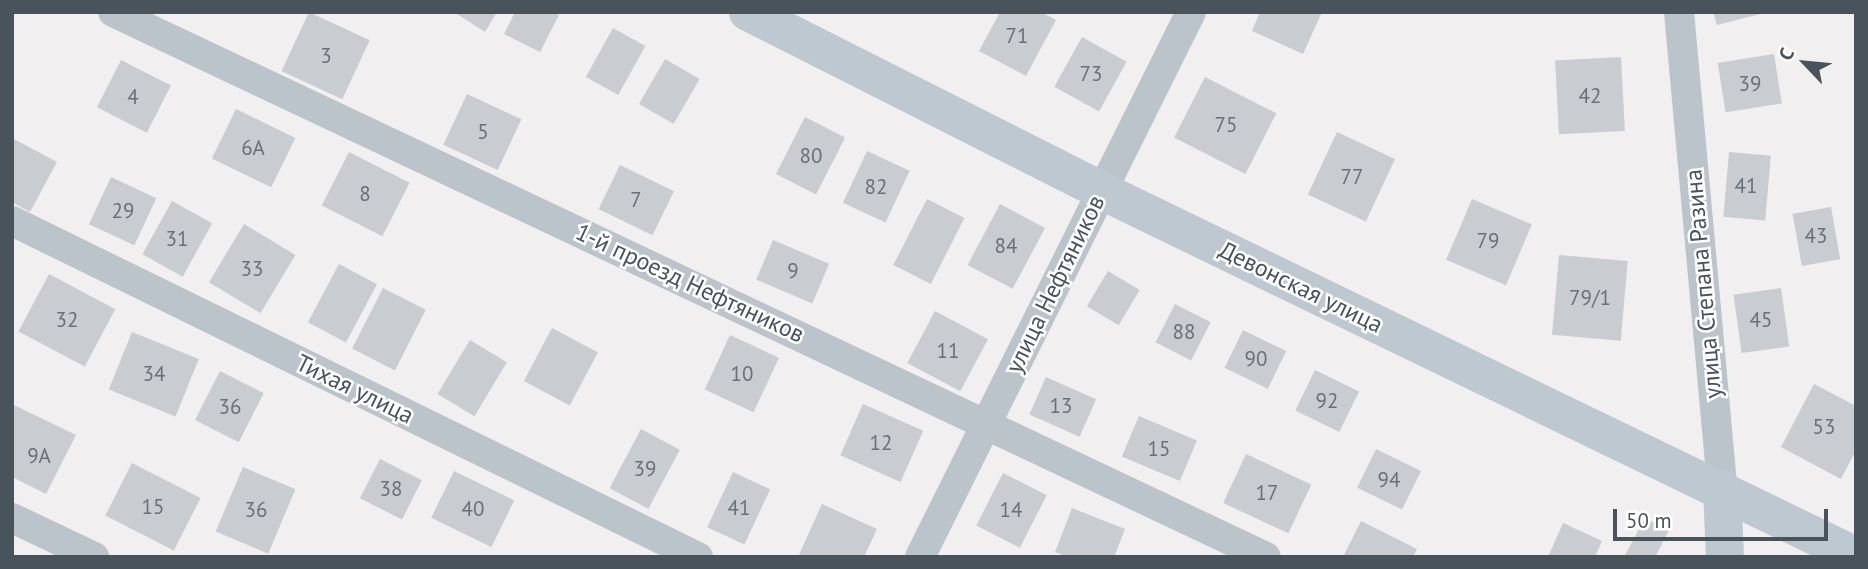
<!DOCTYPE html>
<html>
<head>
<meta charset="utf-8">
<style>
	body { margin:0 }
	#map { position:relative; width:1868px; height:569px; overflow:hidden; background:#f1efef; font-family:"PT Sans",sans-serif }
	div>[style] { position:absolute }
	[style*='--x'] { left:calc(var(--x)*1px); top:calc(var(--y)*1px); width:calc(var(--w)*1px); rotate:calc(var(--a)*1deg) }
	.building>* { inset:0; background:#c9ccd1; transform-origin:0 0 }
	.street>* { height:30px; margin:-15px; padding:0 15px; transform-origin:15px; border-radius:15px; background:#bbc4cb }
	.secondary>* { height:38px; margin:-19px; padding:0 19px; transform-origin:19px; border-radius:19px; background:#bdc8d1 }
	span { translate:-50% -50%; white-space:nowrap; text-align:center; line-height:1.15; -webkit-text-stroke:5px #fff; paint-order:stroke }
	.number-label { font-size:21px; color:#687178 }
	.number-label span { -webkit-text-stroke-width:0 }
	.street-label { font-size:24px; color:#48535b }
	.frame { position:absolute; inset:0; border:14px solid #48535b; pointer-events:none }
	.north { position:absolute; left:1770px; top:28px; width:70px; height:70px; -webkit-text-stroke:5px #fff; paint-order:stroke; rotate:296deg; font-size:19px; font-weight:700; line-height:28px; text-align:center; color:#48535b }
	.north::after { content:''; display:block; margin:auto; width:24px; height:32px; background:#48535b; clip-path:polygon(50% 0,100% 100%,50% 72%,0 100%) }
	.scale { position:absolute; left:1613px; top:509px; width:215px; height:32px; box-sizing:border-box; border:4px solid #48535b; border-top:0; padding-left:9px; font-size:21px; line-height:24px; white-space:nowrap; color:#48535b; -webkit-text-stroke:5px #fff; paint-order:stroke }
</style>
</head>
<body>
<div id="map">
	<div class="building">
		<i style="left:309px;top:12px;width:67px;height:65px;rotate:25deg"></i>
		<i style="clip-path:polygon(454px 12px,497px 12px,485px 32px)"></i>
		<i style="clip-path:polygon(515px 12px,553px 12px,559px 15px,540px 52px,504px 34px)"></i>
		<i style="clip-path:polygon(1000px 12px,1041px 12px,1056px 20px,1026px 76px,979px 51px)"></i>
		<i style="clip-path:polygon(1260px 12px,1322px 12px,1303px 54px,1252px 31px)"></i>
		<i style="clip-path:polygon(1713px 12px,1764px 12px,1764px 13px,1717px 25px)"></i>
		<i style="left:613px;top:28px;width:37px;height:56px;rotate:29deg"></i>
		<i style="left:1082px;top:37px;width:51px;height:57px;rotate:29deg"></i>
		<i style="left:1774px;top:54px;width:50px;height:57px;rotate:81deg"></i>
		<i style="left:1621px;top:57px;width:74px;height:66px;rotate:87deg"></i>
		<i style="left:665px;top:59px;width:40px;height:52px;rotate:30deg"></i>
		<i style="left:121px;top:60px;width:56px;height:53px;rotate:27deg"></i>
		<i style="left:1205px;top:77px;width:80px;height:68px;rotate:27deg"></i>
		<i style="left:467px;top:94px;width:60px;height:56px;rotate:25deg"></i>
		<i style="left:236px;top:109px;width:66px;height:55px;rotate:26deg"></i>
		<i style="left:805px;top:117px;width:45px;height:64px;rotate:27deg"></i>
		<i style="left:1337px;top:132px;width:64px;height:69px;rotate:25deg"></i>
		<i style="clip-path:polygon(12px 138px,57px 162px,30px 212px,12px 202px)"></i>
		<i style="left:867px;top:151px;width:47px;height:57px;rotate:25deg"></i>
		<i style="left:349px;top:152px;width:68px;height:60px;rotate:27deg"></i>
		<i style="left:1729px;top:152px;width:42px;height:65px;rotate:5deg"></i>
		<i style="left:620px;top:165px;width:60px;height:49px;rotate:26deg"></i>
		<i style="left:111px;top:177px;width:50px;height:52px;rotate:25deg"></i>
		<i style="left:927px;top:199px;width:42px;height:74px;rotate:27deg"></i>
		<i style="left:1472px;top:199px;width:65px;height:66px;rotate:23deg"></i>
		<i style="left:172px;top:201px;width:46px;height:61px;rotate:29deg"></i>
		<i style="left:1000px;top:204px;width:51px;height:69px;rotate:28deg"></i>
		<i style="left:1831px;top:207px;width:53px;height:39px;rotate:80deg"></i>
		<i style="left:244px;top:224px;width:60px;height:68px;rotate:31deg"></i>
		<i style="left:773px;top:240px;width:61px;height:43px;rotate:23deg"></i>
		<i style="left:1559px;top:255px;width:69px;height:80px;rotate:5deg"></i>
		<i style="left:339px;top:264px;width:43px;height:66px;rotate:28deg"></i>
		<i style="left:1108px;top:271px;width:37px;height:41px;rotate:31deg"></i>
		<i style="left:49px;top:274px;width:75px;height:65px;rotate:28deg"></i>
		<i style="left:383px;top:288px;width:48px;height:68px;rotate:27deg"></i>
		<i style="left:1781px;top:288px;width:59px;height:48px;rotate:82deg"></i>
		<i style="left:1175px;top:304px;width:40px;height:43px;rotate:27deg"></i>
		<i style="left:935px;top:311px;width:60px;height:59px;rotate:28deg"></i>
		<i style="left:552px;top:328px;width:52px;height:60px;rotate:28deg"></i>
		<i style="left:1243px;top:330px;width:48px;height:42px;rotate:26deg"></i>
		<i style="left:132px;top:332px;width:72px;height:62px;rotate:22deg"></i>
		<i style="left:730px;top:335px;width:54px;height:60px;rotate:25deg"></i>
		<i style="left:470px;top:340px;width:43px;height:63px;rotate:31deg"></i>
		<i style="left:1315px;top:370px;width:49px;height:45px;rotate:26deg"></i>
		<i style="left:220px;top:371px;width:49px;height:55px;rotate:27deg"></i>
		<i style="left:1046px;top:377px;width:55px;height:41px;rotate:24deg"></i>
		<i style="clip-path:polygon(1814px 384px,1856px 406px,1856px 450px,1841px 479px,1781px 447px)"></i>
		<i style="clip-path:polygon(12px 404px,76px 435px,46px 494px,12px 477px)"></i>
		<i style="left:863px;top:404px;width:66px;height:56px;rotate:24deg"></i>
		<i style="left:1139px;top:416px;width:63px;height:44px;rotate:23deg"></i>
		<i style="left:641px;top:429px;width:44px;height:67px;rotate:28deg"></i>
		<i style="left:1376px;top:449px;width:50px;height:43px;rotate:26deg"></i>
		<i style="left:1246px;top:454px;width:72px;height:54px;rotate:25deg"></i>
		<i style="left:380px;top:459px;width:47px;height:44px;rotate:27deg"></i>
		<i style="left:132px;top:463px;width:77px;height:59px;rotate:27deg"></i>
		<i style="left:243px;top:467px;width:57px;height:70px;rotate:23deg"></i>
		<i style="left:454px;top:471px;width:67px;height:52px;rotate:26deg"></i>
		<i style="left:733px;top:472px;width:41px;height:61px;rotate:25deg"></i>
		<i style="left:1003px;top:473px;width:49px;height:59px;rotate:27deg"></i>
		<i style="clip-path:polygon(822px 504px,877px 529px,864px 557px,798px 557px)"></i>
		<i style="clip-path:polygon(1072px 508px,1125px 529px,1114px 557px,1068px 557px,1055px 552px)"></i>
		<i style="clip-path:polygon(1645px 518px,1669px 530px,1655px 557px,1624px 557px)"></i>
		<i style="clip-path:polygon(1361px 521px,1417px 549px,1413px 557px,1343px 557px)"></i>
		<i style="clip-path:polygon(1563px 523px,1602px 541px,1595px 557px,1548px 557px)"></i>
	</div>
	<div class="street">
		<i style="--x:113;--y:12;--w:1275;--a:25.3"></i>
		<i style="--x:1679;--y:12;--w:479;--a:84.8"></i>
		<i style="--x:12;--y:221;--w:764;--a:26.1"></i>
		<i style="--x:12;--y:518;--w:91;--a:25.4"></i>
		<i style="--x:920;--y:557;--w:609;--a:-63.56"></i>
	</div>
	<div class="secondary">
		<i style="--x:748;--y:12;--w:397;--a:26.8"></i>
		<i style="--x:1102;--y:191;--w:838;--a:25.83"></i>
		<i style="--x:1722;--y:489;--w:68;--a:87.5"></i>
	</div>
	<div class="number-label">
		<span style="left:1017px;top:36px">71</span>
		<span style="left:326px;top:56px">3</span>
		<span style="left:1091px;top:74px">73</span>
		<span style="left:1750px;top:84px">39</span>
		<span style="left:1590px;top:96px">42</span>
		<span style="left:133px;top:97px">4</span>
		<span style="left:1226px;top:125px">75</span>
		<span style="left:483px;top:132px">5</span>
		<span style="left:253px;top:148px">6А</span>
		<span style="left:811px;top:156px">80</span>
		<span style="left:1352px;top:177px">77</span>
		<span style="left:1746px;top:186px">41</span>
		<span style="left:876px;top:187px">82</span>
		<span style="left:365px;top:194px">8</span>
		<span style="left:636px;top:200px">7</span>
		<span style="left:123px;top:211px">29</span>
		<span style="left:1816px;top:236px">43</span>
		<span style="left:177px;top:239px">31</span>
		<span style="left:1488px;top:241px">79</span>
		<span style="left:1006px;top:246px">84</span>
		<span style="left:252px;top:269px">33</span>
		<span style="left:793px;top:271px">9</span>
		<span style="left:1590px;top:298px">79/1</span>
		<span style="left:67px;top:320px">32</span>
		<span style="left:1761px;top:320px">45</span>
		<span style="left:1184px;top:332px">88</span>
		<span style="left:948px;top:351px">11</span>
		<span style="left:1256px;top:359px">90</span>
		<span style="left:154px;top:374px">34</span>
		<span style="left:742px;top:374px">10</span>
		<span style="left:1327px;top:401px">92</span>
		<span style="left:1061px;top:406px">13</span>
		<span style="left:230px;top:407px">36</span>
		<span style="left:1824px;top:427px">53</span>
		<span style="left:881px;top:443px">12</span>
		<span style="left:1159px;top:449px">15</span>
		<span style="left:39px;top:456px">9А</span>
		<span style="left:645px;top:469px">39</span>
		<span style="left:1389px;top:480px">94</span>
		<span style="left:391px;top:489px">38</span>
		<span style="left:1267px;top:493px">17</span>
		<span style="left:153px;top:507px">15</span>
		<span style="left:739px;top:508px">41</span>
		<span style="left:473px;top:509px">40</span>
		<span style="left:256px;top:510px">36</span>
		<span style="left:1011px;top:510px">14</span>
	</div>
	<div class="street-label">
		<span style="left:690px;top:283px;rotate:25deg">1-й проезд Нефтяников</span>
		<span style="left:1055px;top:284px;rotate:-64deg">улица Нефтяников</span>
		<span style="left:1703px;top:284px;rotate:-95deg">улица Степана Разина</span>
		<span style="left:1301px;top:287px;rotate:26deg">Девонская улица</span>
		<span style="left:355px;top:389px;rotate:26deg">Тихая улица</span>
	</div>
	<div class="frame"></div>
	<div class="north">С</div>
	<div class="scale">50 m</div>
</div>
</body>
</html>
